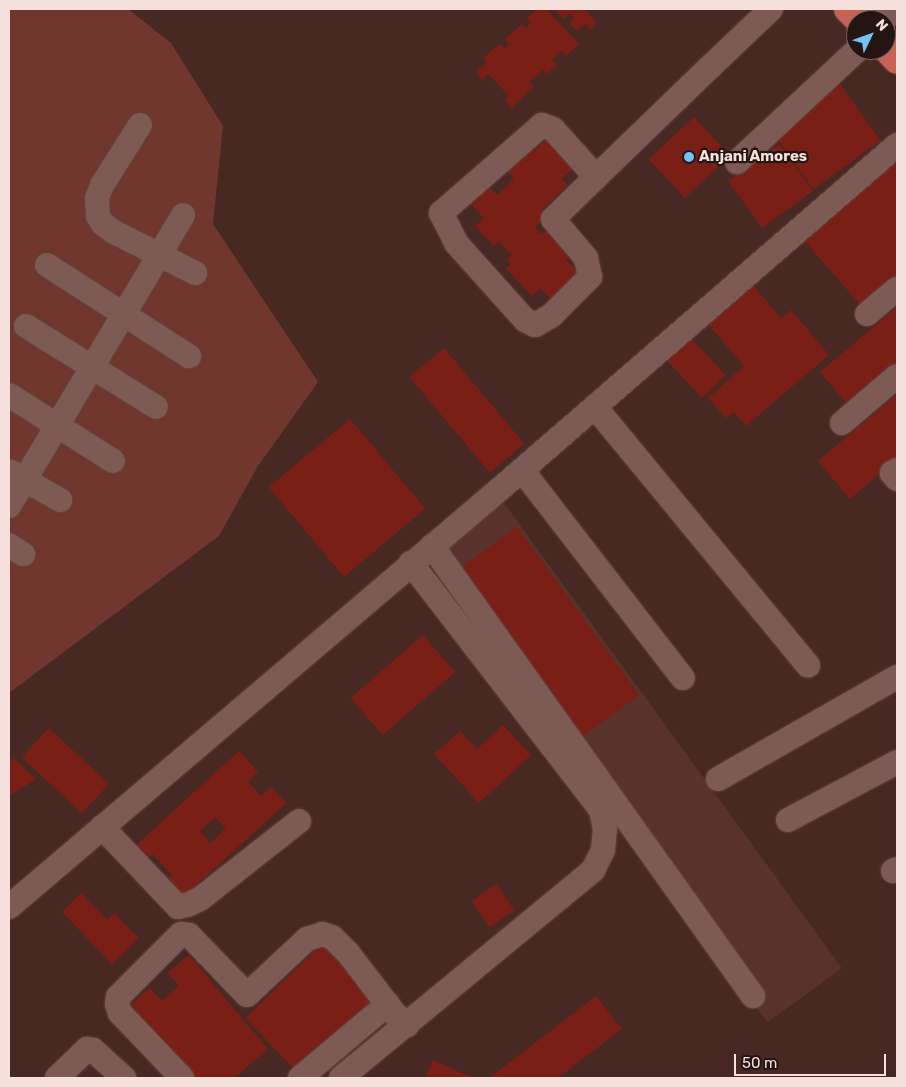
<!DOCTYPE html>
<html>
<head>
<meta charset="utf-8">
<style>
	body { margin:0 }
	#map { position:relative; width:906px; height:1087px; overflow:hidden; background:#482823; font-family:Rubik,sans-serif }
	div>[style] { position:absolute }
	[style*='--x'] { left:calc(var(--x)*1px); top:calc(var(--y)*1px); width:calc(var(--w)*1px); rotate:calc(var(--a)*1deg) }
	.built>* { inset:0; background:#59322c; transform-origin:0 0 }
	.green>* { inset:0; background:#71362d }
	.building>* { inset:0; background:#7a1f16; transform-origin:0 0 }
	.roads { filter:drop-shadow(0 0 1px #614541) drop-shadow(0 0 1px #614541) }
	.minor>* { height:24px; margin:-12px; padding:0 12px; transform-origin:12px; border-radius:12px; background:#7e5a54 }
	.highway>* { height:28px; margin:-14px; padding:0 14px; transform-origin:14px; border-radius:14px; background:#c66153 }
	.dots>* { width:14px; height:14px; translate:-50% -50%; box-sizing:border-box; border:2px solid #241513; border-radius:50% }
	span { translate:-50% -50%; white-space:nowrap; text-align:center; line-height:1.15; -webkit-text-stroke:4.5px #241513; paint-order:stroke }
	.poi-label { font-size:15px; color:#f6e0dc; font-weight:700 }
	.left { translate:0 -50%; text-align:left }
	.frame { position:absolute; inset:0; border:10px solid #f6e0dc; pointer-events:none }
	.north { position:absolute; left:846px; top:10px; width:50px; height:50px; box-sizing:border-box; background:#241513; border:1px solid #786663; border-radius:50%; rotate:48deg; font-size:14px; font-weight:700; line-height:20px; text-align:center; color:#f6e0dc }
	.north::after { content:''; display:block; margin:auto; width:18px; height:22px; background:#73c1f5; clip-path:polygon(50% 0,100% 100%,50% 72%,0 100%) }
	.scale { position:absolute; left:734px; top:1054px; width:152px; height:22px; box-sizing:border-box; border:2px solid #f6e0dc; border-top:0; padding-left:6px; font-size:15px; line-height:18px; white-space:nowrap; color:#f6e0dc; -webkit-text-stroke:4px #241513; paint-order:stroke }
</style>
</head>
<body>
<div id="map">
	<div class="built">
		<i style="left:504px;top:503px;width:575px;height:92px;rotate:54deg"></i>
	</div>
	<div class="green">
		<i style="clip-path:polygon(9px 9px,128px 9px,171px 43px,223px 126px,213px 224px,318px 382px,258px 466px,219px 536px,9px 693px)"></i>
	</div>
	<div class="building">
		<i style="clip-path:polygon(537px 9px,546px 9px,579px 44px,566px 56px,561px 51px,552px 59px,557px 65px,547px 74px,543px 70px,529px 82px,534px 87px,511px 108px,505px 100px,509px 96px,488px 74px,482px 80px,476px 72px,487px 62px,483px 58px,500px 43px,504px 48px,509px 44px,505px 39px,522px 24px,525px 28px,531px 23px,527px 18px)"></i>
		<i style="clip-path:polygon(554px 9px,585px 9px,597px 22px,590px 30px,585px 24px,577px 31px,569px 23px,574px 18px,569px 13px,563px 19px)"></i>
		<i style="left:839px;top:83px;width:71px;height:83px;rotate:54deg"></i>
		<i style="left:694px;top:117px;width:53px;height:62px;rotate:47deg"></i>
		<i style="clip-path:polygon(546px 139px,574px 168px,562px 179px,568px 185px,543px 209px,546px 218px,535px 228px,541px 234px,548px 228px,572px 254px,566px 260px,581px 275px,553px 302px,540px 288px,532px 296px,506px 269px,511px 264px,507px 259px,512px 255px,499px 241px,494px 246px,475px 226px,484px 218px,470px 203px,489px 187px,497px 195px,514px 179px,502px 166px,527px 143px,534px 151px)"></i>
		<i style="left:779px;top:144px;width:58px;height:63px;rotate:54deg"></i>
		<i style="clip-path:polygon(893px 162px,897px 167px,897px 277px,862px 307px,803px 239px)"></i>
		<i style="clip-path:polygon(751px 283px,781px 318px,791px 310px,829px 355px,746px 426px,734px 412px,726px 418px,708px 398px,744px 366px,706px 322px)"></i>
		<i style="clip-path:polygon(897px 307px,897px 368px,850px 408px,820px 372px)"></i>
		<i style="left:691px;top:338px;width:51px;height:33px;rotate:47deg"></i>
		<i style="left:444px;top:348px;width:125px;height:45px;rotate:50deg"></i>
		<i style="clip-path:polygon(897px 394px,897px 459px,850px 499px,818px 461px)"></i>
		<i style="left:350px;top:419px;width:117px;height:106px;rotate:50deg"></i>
		<i style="left:517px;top:527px;width:208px;height:80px;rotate:54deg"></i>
		<i style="left:423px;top:635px;width:49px;height:96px;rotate:49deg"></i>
		<i style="clip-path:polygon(503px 725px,531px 755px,479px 803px,434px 754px,460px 731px,477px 749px)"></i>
		<i style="left:49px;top:728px;width:82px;height:40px;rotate:43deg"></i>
		<i style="clip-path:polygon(evenodd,239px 751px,258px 772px,248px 782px,261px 796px,271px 787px,286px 803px,180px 900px,164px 882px,172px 875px,153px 854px,145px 861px,133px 848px,239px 751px,215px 817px,226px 829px,210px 843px,200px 831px,215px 817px)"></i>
		<i style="clip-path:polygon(13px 758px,36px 779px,9px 796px,9px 761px)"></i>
		<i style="left:496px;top:884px;width:32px;height:30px;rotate:55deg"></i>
		<i style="clip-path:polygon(81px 893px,107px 920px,114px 913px,139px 938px,112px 964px,62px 912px)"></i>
		<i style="left:325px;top:941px;width:78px;height:111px;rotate:46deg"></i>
		<i style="clip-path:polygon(189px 955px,268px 1049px,234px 1078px,192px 1078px,130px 1005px,150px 988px,162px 1001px,179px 986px,167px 973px)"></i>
		<i style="clip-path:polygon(596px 996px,622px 1029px,558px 1078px,489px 1078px)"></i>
		<i style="clip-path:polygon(433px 1060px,473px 1078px,425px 1078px)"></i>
	</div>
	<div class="roads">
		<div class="minor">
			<i style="--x:884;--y:20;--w:14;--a:-51"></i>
			<i style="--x:140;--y:125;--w:71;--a:122.3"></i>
			<i style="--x:102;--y:185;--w:14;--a:111"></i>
			<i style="--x:97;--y:198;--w:18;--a:87"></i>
			<i style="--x:98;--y:216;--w:9;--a:58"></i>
			<i style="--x:103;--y:224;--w:14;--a:36"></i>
			<i style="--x:114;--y:232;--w:91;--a:26.8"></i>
			<i style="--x:737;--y:162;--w:164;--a:-43"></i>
			<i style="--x:596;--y:177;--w:64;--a:-131.9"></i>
			<i style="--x:553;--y:129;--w:12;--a:-160"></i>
			<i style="--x:542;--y:125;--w:134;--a:138.9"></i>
			<i style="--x:441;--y:213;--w:34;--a:63"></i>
			<i style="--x:456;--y:243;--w:103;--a:48.1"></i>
			<i style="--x:525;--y:320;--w:11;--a:27"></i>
			<i style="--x:535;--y:325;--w:20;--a:-30"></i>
			<i style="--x:552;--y:315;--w:54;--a:-45"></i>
			<i style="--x:590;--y:277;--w:19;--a:-102"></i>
			<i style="--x:586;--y:258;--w:51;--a:-130.2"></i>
			<i style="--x:553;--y:219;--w:60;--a:-44.3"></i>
			<i style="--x:596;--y:177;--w:158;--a:-44"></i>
			<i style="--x:710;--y:67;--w:84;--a:-43.6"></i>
			<i style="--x:47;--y:265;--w:169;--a:32.7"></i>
			<i style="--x:867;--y:314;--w:39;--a:-40"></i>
			<i style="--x:26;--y:326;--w:153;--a:31.9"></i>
			<i style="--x:9;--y:395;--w:123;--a:32.4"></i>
			<i style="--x:595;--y:407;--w:335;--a:50.5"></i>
			<i style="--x:842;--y:423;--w:72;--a:-40.5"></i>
			<i style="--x:522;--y:470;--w:263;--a:52.3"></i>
			<i style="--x:897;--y:470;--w:6;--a:149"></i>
			<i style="--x:892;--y:473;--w:8;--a:50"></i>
			<i style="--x:9;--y:471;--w:59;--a:29.6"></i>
			<i style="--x:9;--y:506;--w:339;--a:-59.1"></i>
			<i style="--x:9;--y:545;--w:17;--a:33"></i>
			<i style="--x:432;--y:546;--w:553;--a:54.5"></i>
			<i style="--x:718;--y:779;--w:206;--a:-29.7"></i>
			<i style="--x:788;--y:820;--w:123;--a:-28"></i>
			<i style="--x:102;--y:827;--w:110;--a:46.5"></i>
			<i style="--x:178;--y:907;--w:9;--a:-13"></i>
			<i style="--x:187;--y:905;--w:14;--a:-25"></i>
			<i style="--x:200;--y:899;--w:126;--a:-38.2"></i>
			<i style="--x:893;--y:871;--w:4;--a:-27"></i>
			<i style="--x:9;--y:907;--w:646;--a:-40.42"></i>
			<i style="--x:501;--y:488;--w:524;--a:-40.9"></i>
			<i style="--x:57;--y:1078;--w:42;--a:-44"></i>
			<i style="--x:87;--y:1049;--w:6;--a:9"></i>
			<i style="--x:93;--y:1050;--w:42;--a:42.1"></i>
			<i style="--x:182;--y:1078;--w:90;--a:-133.6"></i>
			<i style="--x:120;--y:1013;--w:9;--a:-108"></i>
			<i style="--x:117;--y:1004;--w:7;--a:-82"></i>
			<i style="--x:118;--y:997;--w:89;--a:-45"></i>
			<i style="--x:181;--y:934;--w:8;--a:7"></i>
			<i style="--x:189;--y:935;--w:83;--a:46"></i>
			<i style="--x:247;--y:995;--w:82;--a:-43"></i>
			<i style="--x:307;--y:939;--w:16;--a:-18"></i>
			<i style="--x:322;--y:934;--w:10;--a:17"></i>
			<i style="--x:332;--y:937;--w:23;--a:45"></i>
			<i style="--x:348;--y:953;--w:76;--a:52.5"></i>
			<i style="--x:394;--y:1013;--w:18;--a:43"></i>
			<i style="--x:300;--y:1078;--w:115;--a:-40.1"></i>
			<i style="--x:341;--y:1078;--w:327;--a:-39.5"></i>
			<i style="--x:593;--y:870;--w:22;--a:-63"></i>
			<i style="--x:603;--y:850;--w:21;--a:-85"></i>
			<i style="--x:605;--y:829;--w:19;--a:-102"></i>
			<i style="--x:601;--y:810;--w:312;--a:-127.6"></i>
		</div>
		<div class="highway">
			<i style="--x:848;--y:9;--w:16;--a:45"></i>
			<i style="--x:886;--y:48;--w:16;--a:47"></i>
		</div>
	</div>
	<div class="dots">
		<i style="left:689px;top:157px;background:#73c1f5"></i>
	</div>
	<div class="poi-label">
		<span class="left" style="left:699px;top:157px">Anjani Amores</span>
	</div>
	<div class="frame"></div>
	<div class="north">N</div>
	<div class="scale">50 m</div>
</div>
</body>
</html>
